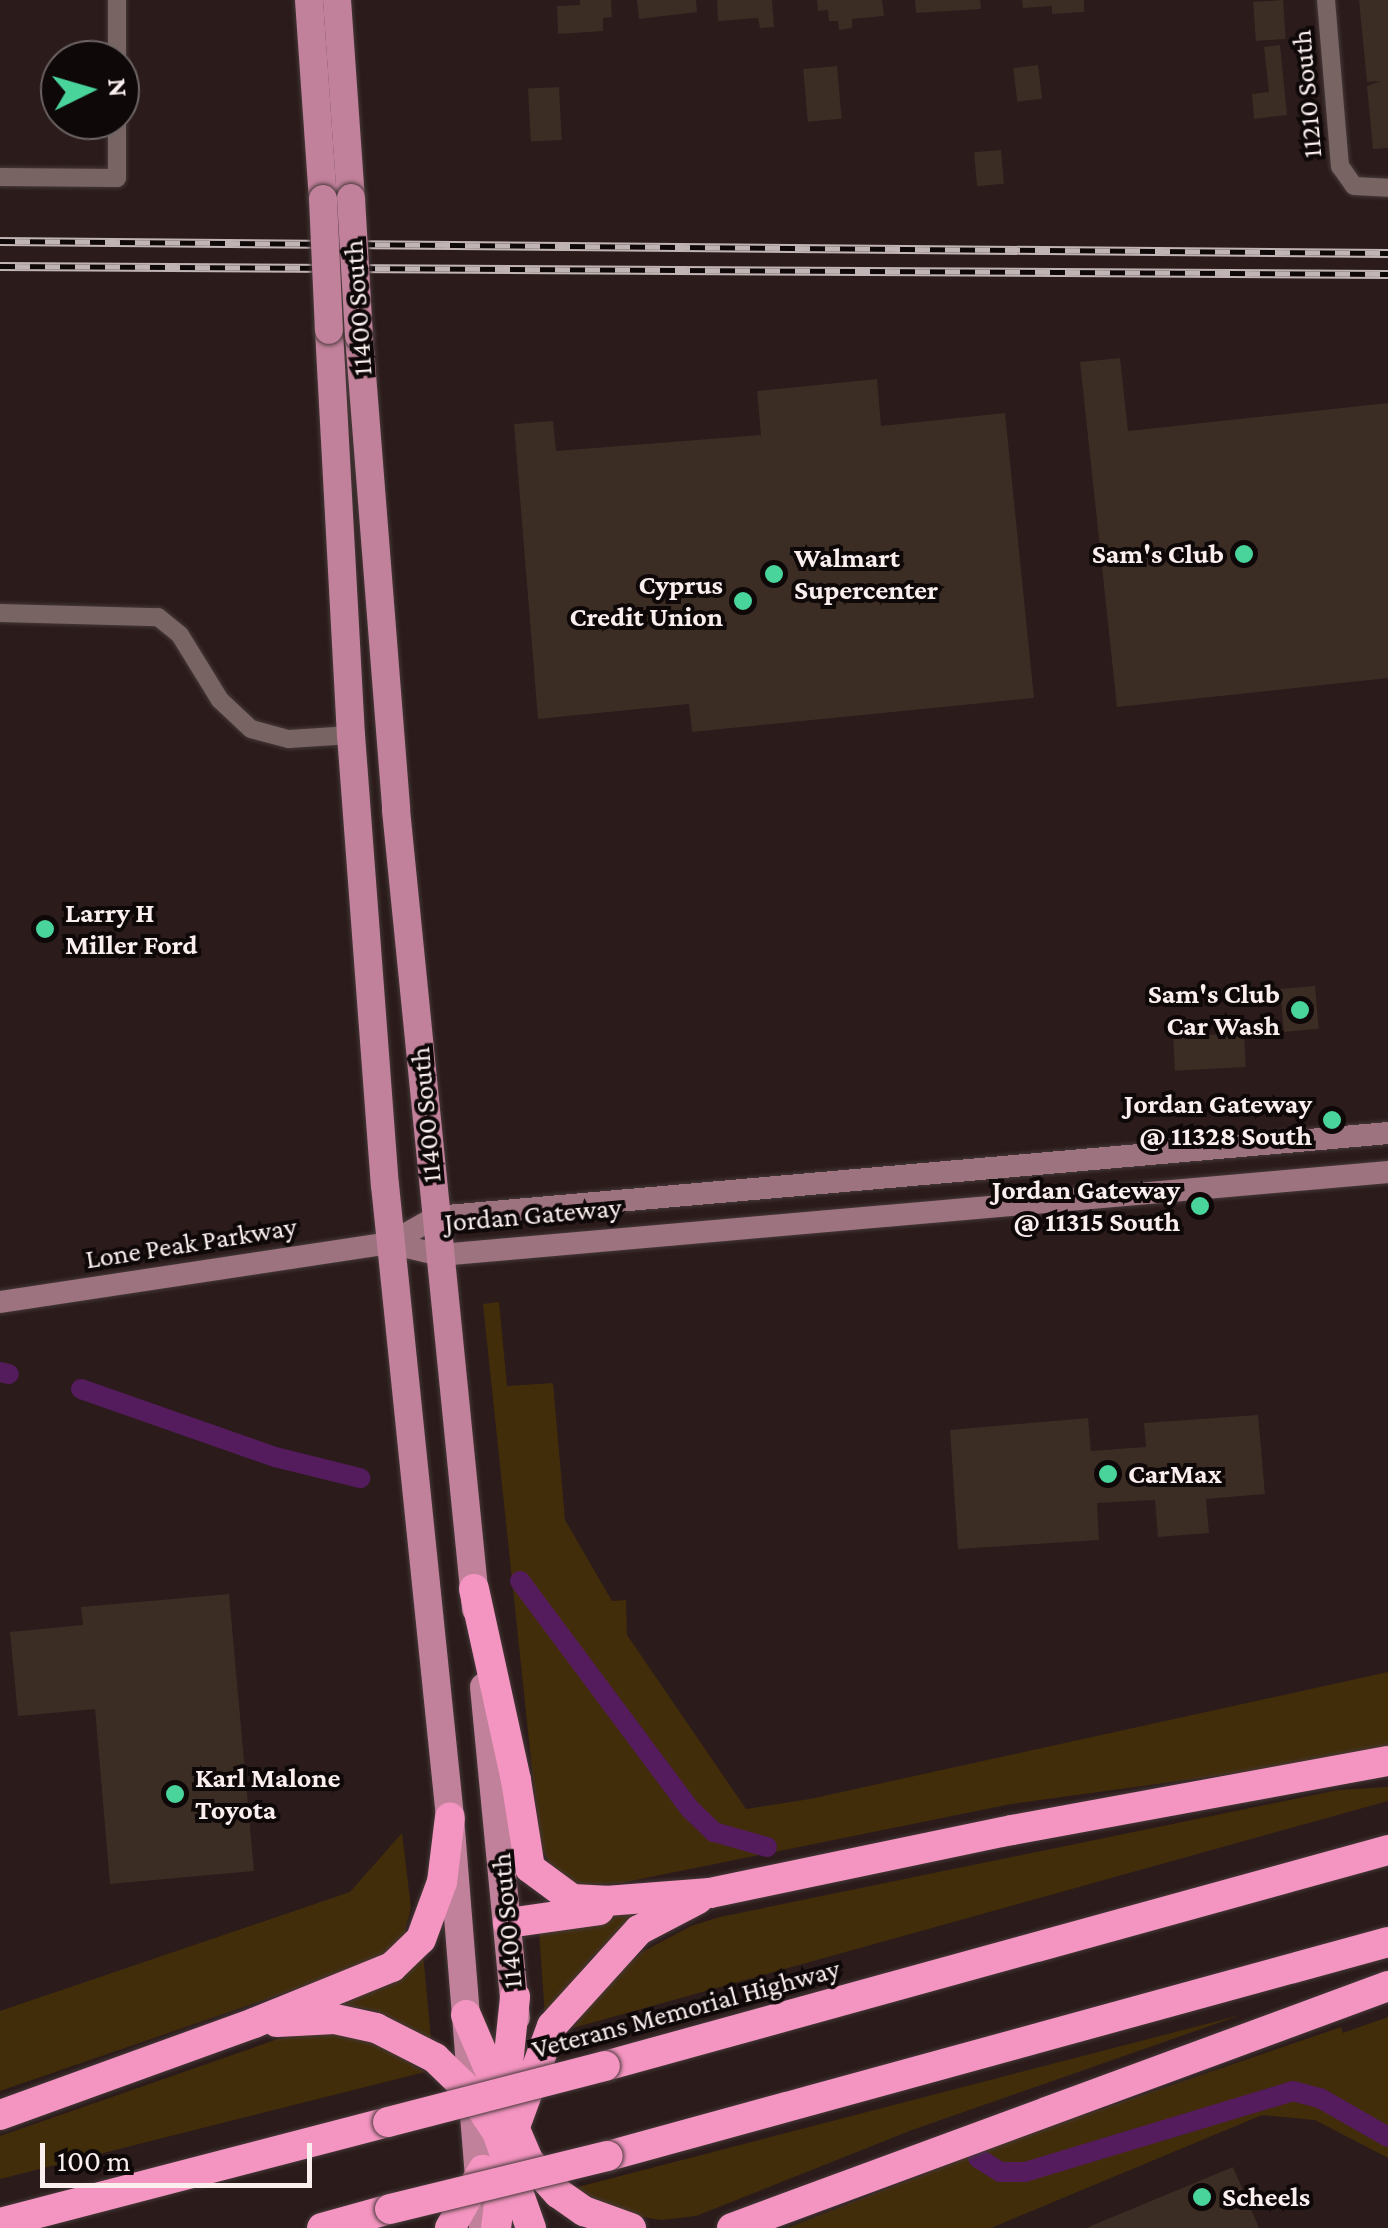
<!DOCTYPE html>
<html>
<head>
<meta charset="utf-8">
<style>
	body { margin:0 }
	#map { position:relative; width:1388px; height:2228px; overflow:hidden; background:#2b1b1b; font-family:"Crimson Pro",serif }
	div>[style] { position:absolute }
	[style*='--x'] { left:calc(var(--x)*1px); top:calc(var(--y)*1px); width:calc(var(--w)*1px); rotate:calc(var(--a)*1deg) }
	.green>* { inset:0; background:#422d0a }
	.canal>* { height:20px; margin:-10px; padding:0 10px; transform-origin:10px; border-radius:10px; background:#541c5c }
	.building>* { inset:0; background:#3b2c24; transform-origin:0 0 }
	.roads { filter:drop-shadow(0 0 2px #463939) drop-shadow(0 0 2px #463939) }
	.minor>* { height:18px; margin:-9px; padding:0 9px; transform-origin:9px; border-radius:9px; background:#786463 }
	.secondary>* { height:22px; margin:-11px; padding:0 11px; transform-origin:11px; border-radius:11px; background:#9d737f }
	.primary>* { height:28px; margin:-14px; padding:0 14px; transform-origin:14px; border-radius:14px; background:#c2819b }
	.motorway>* { height:30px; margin:-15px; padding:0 15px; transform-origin:15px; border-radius:15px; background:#f495c1 }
	.rail>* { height:9px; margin-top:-4.5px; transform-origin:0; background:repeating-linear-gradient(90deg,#0f0808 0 15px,#c1b4b4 0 30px); box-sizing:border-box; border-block:2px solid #c1b4b4 }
	.bridges { filter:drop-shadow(0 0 2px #463939) drop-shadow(0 0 2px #463939) }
	.primary-bridge>* { height:28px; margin:-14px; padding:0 14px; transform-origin:14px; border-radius:14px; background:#c2819b }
	.motorway-bridge>* { height:30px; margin:-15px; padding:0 15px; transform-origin:15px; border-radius:15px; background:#f495c1 }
	.dots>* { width:28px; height:28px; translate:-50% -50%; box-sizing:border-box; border:5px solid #0f0808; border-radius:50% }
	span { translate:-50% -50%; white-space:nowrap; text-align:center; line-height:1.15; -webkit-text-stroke:8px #0f0808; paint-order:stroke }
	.street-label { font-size:28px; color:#faeeee }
	.poi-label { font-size:28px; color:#faeeee; font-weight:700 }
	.right { translate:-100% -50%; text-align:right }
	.left { translate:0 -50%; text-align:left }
	.north { position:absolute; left:40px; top:40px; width:100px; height:100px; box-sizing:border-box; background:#0f0808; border:2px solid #6d6464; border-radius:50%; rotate:85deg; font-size:28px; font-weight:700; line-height:40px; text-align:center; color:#faeeee }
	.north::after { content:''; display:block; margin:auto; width:35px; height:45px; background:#49d49c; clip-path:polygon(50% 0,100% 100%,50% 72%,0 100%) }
	.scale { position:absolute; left:40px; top:2143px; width:272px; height:45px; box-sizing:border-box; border:5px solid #faeeee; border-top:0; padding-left:12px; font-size:30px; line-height:35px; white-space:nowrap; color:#faeeee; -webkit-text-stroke:8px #0f0808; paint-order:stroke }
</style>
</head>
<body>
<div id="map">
	<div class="green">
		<i style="clip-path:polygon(499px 1302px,507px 1386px,553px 1383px,565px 1520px,612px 1601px,626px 1600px,627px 1635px,746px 1809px,810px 1799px,1388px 1672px,1388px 1748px,1318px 1762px,1011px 1804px,621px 1883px,573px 1886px,551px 1866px,540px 1845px,483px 1304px)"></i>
		<i style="clip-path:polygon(1388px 1787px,1388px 1801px,573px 2028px,603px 1987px,642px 1952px,691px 1926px,720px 1917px,1338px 1790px)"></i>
		<i style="clip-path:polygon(402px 1833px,411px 1908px,405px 1930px,409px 1933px,380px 1960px,0 2091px,0 2011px,350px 1892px)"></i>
		<i style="clip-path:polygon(660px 1907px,592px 1957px,545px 2017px,539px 1931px)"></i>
		<i style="clip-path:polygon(423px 1953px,431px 2039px,377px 2011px,338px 2004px)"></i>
		<i style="clip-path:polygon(1241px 2015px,912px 2130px,696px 2216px,661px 2220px,625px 2214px,574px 2188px)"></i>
		<i style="clip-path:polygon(1388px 2017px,1388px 2158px,1315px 2120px,1262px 2115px,991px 2228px,787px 2228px,1006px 2142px,1341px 2027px,1343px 2033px)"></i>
		<i style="clip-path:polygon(327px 2031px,365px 2037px,425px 2072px,0 2179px,0 2136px,278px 2039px)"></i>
	</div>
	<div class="canal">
		<i style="--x:0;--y:1372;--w:9;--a:13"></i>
		<i style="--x:81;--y:1389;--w:206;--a:19.3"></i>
		<i style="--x:275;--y:1457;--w:88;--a:13.9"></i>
		<i style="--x:520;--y:1581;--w:283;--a:53.3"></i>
		<i style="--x:689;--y:1808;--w:35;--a:44"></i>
		<i style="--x:714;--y:1832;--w:55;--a:15.8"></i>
		<i style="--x:978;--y:2158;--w:26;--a:32"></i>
		<i style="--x:1000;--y:2172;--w:25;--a:0"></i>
		<i style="--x:1025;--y:2172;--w:280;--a:-16.8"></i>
		<i style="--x:1293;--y:2091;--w:28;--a:15"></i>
		<i style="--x:1320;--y:2098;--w:78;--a:29.8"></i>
	</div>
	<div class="building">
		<i style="clip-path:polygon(580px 0,611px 0,612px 17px,603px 18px,603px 31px,558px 34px,557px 6px,580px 5px)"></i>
		<i style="clip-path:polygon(637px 0,696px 0,697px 12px,639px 19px)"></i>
		<i style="clip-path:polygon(717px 0,772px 0,774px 27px,760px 28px,758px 18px,718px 21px)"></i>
		<i style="clip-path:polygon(817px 0,882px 0,884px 16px,852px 19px,852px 28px,839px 30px,838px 21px,829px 21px,828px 10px,818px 11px)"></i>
		<i style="clip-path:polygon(915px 0,980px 0,981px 9px,916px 13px)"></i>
		<i style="clip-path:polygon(1022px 0,1084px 0,1084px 12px,1052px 14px,1052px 6px,1023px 8px)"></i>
		<i style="left:1283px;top:0;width:39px;height:30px;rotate:86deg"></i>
		<i style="clip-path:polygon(1359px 0,1388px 0,1388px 148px,1373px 149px,1367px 86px,1381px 81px,1367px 82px)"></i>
		<i style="clip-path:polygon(1280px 45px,1287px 115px,1254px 119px,1252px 94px,1269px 92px,1264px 47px)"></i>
		<i style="left:1038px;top:65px;width:34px;height:25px;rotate:83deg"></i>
		<i style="left:837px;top:66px;width:53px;height:34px;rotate:85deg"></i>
		<i style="left:559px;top:87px;width:53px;height:31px;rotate:87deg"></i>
		<i style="left:1001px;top:150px;width:34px;height:27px;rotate:85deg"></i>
		<i style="clip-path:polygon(1120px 358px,1128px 431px,1388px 403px,1388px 678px,1117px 707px,1080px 362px)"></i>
		<i style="clip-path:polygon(877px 379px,881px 426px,1005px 413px,1034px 698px,692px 732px,689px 704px,538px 719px,514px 424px,553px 421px,556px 451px,761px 435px,757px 391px)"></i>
		<i style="left:1315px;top:986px;width:43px;height:35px;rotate:85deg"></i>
		<i style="left:1244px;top:1033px;width:34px;height:71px;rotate:87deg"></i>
		<i style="clip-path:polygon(1258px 1415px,1265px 1494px,1206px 1499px,1209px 1533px,1158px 1537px,1155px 1500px,1097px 1503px,1099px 1540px,958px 1549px,950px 1430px,1088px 1418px,1091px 1451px,1146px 1447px,1144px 1423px)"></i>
		<i style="clip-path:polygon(229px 1594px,254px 1871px,110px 1884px,95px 1709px,18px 1716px,10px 1632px,83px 1625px,81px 1607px)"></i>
		<i style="clip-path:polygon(1233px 2167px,1259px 2228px,1086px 2228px)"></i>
	</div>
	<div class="roads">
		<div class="minor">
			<i style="--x:117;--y:0;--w:60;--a:90"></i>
			<i style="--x:1326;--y:0;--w:167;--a:85.2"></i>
			<i style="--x:1340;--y:166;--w:24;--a:55"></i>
			<i style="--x:1354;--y:186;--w:34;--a:3"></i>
			<i style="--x:0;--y:177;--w:117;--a:0.5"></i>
			<i style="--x:117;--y:178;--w:58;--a:-90"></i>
			<i style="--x:0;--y:613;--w:158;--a:1.5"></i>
			<i style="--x:158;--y:617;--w:28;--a:39"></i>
			<i style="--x:180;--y:635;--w:76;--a:58.4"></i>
			<i style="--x:220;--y:700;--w:42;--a:43.1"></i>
			<i style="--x:251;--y:729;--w:39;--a:15"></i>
			<i style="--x:289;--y:739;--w:62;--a:-3.7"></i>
		</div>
		<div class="secondary">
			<i style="--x:390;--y:1243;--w:51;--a:13.5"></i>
			<i style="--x:440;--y:1255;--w:952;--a:-5"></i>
			<i style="--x:0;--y:1302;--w:394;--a:-8.6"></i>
			<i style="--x:390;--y:1243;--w:53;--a:-29.5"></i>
			<i style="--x:436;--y:1217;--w:956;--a:-5.04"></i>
		</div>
		<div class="primary">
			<i style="--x:309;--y:0;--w:199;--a:86"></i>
			<i style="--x:337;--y:0;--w:198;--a:86"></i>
			<i style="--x:329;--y:330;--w:406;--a:86.9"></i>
			<i style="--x:351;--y:735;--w:451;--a:85.7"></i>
			<i style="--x:385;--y:1185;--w:635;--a:84.13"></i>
			<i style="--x:450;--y:1817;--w:412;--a:85.4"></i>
			<i style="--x:359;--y:336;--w:475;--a:85.5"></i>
			<i style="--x:396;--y:810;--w:803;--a:84.28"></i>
			<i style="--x:484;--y:1687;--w:332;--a:84.5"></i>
		</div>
		<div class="motorway">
			<i style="--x:474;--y:1589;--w:196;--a:77.6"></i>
			<i style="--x:516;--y:1780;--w:89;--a:81"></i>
			<i style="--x:530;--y:1868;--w:52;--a:36.4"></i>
			<i style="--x:572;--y:1899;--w:34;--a:3"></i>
			<i style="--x:606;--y:1901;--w:104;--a:-4.4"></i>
			<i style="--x:710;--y:1893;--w:309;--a:-11.8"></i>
			<i style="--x:1012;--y:1830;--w:382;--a:-10.4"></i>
			<i style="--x:508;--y:1923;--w:92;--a:-8.1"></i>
			<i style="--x:466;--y:2015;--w:158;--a:66.8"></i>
			<i style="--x:528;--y:2160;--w:45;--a:47.7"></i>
			<i style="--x:558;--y:2193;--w:32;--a:35"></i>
			<i style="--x:584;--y:2211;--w:50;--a:19.9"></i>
			<i style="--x:277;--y:2022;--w:58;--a:-3"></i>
			<i style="--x:335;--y:2019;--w:42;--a:12.4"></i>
			<i style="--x:376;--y:2028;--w:66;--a:27"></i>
			<i style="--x:435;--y:2058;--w:50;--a:44.2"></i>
			<i style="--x:471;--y:2093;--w:47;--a:56.3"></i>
			<i style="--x:497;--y:2132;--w:102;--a:70.5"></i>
			<i style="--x:605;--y:2066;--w:812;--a:-15.42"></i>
			<i style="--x:504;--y:2102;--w:106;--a:-84"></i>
			<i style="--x:0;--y:2115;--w:270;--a:-19.9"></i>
			<i style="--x:254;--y:2023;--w:149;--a:-22.1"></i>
			<i style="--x:392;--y:1967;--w:40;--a:-44"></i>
			<i style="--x:421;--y:1939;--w:61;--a:-69.8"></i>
			<i style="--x:442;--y:1882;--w:65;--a:-83"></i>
			<i style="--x:608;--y:2156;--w:809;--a:-15.34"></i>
			<i style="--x:0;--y:2223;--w:401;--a:-14.6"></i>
			<i style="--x:322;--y:2228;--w:71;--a:-15.6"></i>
			<i style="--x:450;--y:2228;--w:67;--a:-60.4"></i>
			<i style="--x:496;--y:2228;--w:78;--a:-82.6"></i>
			<i style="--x:506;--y:2151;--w:133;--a:-69.8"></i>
			<i style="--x:552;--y:2026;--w:130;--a:-47.8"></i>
			<i style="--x:639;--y:1930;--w:67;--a:-27.7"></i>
			<i style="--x:732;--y:2228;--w:699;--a:-20.25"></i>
		</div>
	</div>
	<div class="rail">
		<i style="--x:0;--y:241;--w:1388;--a:0.5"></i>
		<i style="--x:0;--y:266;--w:1388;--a:0.33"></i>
	</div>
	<div class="bridges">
		<div class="primary-bridge">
			<i style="--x:351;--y:198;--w:138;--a:86.7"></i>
			<i style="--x:323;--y:199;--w:131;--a:87.4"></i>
		</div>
		<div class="motorway-bridge">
			<i style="--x:388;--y:2122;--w:224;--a:-14.5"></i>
			<i style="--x:390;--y:2209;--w:224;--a:-13.7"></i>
		</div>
	</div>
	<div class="dots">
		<i style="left:1244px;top:554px;background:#49d49c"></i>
		<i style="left:774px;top:574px;background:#49d49c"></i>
		<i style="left:743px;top:601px;background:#49d49c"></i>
		<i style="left:45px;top:929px;background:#49d49c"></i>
		<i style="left:1300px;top:1010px;background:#49d49c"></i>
		<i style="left:1332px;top:1120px;background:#49d49c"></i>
		<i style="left:1200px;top:1206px;background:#49d49c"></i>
		<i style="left:1108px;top:1474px;background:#49d49c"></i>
		<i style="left:175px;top:1794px;background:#49d49c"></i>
		<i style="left:1202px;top:2197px;background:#49d49c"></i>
	</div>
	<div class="street-label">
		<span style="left:1307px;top:94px;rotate:-95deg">11210 South</span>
		<span style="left:358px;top:308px;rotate:-94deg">11400 South</span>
		<span style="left:426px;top:1115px;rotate:-95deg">11400 South</span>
		<span style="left:533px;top:1215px;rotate:-5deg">Jordan Gateway</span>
		<span style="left:191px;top:1243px;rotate:-9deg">Lone Peak Parkway</span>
		<span style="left:507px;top:1921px;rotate:-95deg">11400 South</span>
		<span style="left:686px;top:2009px;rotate:-15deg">Veterans Memorial Highway</span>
	</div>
	<div class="poi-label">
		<span class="right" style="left:1224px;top:554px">Sam's Club</span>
		<span class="left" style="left:794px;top:574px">Walmart<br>Supercenter</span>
		<span class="right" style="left:723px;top:601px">Cyprus<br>Credit Union</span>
		<span class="left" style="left:65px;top:929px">Larry H<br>Miller Ford</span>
		<span class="right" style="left:1280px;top:1010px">Sam's Club<br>Car Wash</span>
		<span class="right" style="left:1312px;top:1120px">Jordan Gateway<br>@ 11328 South</span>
		<span class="right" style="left:1180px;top:1206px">Jordan Gateway<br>@ 11315 South</span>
		<span class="left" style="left:1128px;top:1474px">CarMax</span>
		<span class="left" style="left:195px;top:1794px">Karl Malone<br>Toyota</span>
		<span class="left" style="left:1222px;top:2197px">Scheels</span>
	</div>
	<div class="north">N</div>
	<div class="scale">100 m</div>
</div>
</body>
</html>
